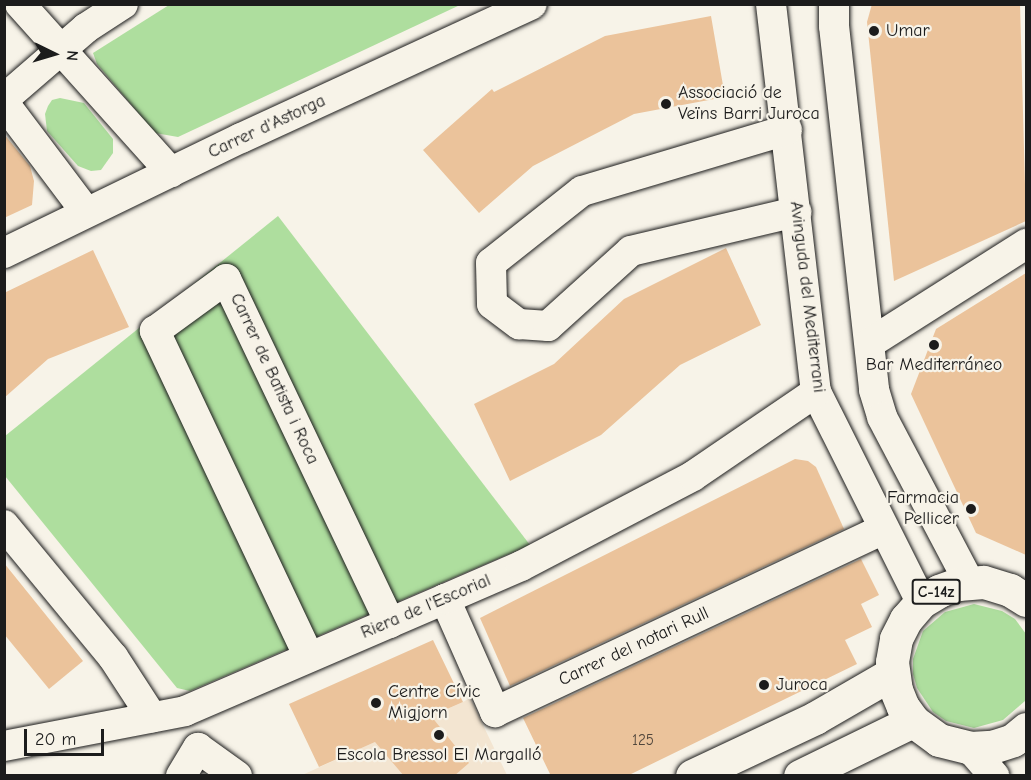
<!DOCTYPE html>
<html>
<head>
<meta charset="utf-8">
<style>
	body { margin:0 }
	#map { position:relative; width:1031px; height:780px; overflow:hidden; background:#f7f3e8; font-family:"Comic Neue",sans-serif }
	div>[style] { position:absolute }
	[style*='--x'] { left:calc(var(--x)*1px); top:calc(var(--y)*1px); width:calc(var(--w)*1px); rotate:calc(var(--a)*1deg) }
	.built>* { inset:0; background:#f3e5d1 }
	.green>* { inset:0; background:#aede9e }
	.building>* { inset:0; background:#ebc39b }
	.roads { filter:drop-shadow(0 0 2px #1c1c1c) drop-shadow(0 0 2px #1c1c1c) }
	.street>* { height:30px; margin:-15px; padding:0 15px; transform-origin:15px; border-radius:15px; background:#f7f3e8 }
	.primary>* { height:33px; margin:-16.5px; padding:0 16.5px; transform-origin:16.5px; border-radius:16.5px; background:#f7f3e8 }
	.dots>* { width:16px; height:16px; translate:-50% -50%; box-sizing:border-box; border:3px solid #f7f3e8; border-radius:50% }
	span { translate:-50% -50%; white-space:nowrap; text-align:center; line-height:1.15; -webkit-text-stroke:4.5px #f7f3e8; paint-order:stroke }
	.number-label { font-size:15px; color:#50463c }
	.number-label span { -webkit-text-stroke-width:0 }
	.shield-label span { padding:2px 4px; background:#f7f3e8; border:2px solid; border-radius:4px; -webkit-text-stroke-width:0 }
	.shield-label { font-size:16px; color:#1c1c1c; font-weight:700 }
	.poi-label { font-size:18px; color:#1c1c1c }
	.left { translate:0 -50%; text-align:left }
	.right { translate:-100% -50%; text-align:right }
	.street-label { font-size:18px; color:#1c1c1c }
	.frame { position:absolute; inset:0; border:6px solid #1c1c1c; pointer-events:none }
	.north { position:absolute; left:24px; top:24px; width:60px; height:60px; -webkit-text-stroke:4px #f7f3e8; paint-order:stroke; rotate:95deg; font-size:16px; font-weight:700; line-height:24px; text-align:center; color:#1c1c1c }
	.north::after { content:''; display:block; margin:auto; width:21px; height:27px; background:#1c1c1c; clip-path:polygon(50% 0,100% 100%,50% 72%,0 100%) }
	.scale { position:absolute; left:24px; top:729px; width:80px; height:27px; box-sizing:border-box; border:3px solid #1c1c1c; border-top:0; padding-left:8px; font-size:18px; line-height:21px; white-space:nowrap; color:#1c1c1c; -webkit-text-stroke:4px #f7f3e8; paint-order:stroke }
</style>
</head>
<body>
<div id="map">
	<div class="built">
		<i style="clip-path:polygon(470px 698px,507px 775px,300px 776px,463px 702px)"></i>
	</div>
	<div class="green">
		<i style="clip-path:polygon(169px 5px,460px 5px,178px 137px,155px 133px,97px 64px,93px 53px)"></i>
		<i style="clip-path:polygon(60px 98px,84px 103px,113px 139px,113px 153px,101px 170px,91px 171px,78px 166px,47px 131px,45px 114px,48px 106px,52px 100px)"></i>
		<i style="clip-path:polygon(278px 216px,530px 545px,190px 691px,177px 688px,5px 476px,5px 436px)"></i>
		<i style="clip-path:polygon(974px 604px,1002px 611px,1015px 619px,1026px 634px,1025px 701px,1003px 720px,974px 728px,946px 721px,933px 712px,917px 688px,913px 674px,913px 659px,923px 631px,945px 612px)"></i>
	</div>
	<div class="building">
		<i style="clip-path:polygon(872px 4px,1020px 4px,1026px 221px,894px 281px,867px 22px)"></i>
		<i style="clip-path:polygon(711px 16px,725px 97px,634px 114px,533px 166px,479px 213px,423px 150px,492px 89px,494px 92px,605px 36px)"></i>
		<i style="clip-path:polygon(4px 134px,30px 166px,34px 181px,32px 205px,4px 218px)"></i>
		<i style="clip-path:polygon(726px 248px,761px 325px,680px 365px,601px 435px,510px 481px,474px 404px,554px 364px,624px 299px)"></i>
		<i style="clip-path:polygon(93px 250px,129px 327px,48px 359px,4px 398px,4px 293px)"></i>
		<i style="clip-path:polygon(1026px 273px,1026px 555px,976px 533px,911px 394px,936px 329px)"></i>
		<i style="clip-path:polygon(795px 459px,808px 461px,816px 467px,844px 529px,510px 686px,480px 618px)"></i>
		<i style="clip-path:polygon(861px 559px,879px 595px,861px 604px,872px 627px,845px 640px,857px 664px,627px 776px,551px 776px,523px 718px)"></i>
		<i style="clip-path:polygon(4px 563px,83px 661px,49px 689px,4px 634px)"></i>
		<i style="clip-path:polygon(433px 640px,463px 702px,431px 716px,469px 763px,454px 776px,404px 776px,375px 742px,319px 767px,289px 704px)"></i>
	</div>
	<div class="roads">
		<div class="street">
			<i style="--x:20;--y:4;--w:226;--a:48.1"></i>
			<i style="--x:771;--y:4;--w:391;--a:83.4"></i>
			<i style="--x:816;--y:392;--w:235;--a:63.4"></i>
			<i style="--x:834;--y:4;--w:22;--a:90"></i>
			<i style="--x:834;--y:26;--w:366;--a:83.7"></i>
			<i style="--x:874;--y:390;--w:28;--a:73"></i>
			<i style="--x:882;--y:417;--w:187;--a:62.2"></i>
			<i style="--x:4;--y:99;--w:108;--a:-40.9"></i>
			<i style="--x:86;--y:28;--w:44;--a:-33"></i>
			<i style="--x:4;--y:103;--w:136;--a:53"></i>
			<i style="--x:787;--y:130;--w:214;--a:163.4"></i>
			<i style="--x:582;--y:191;--w:116;--a:141.6"></i>
			<i style="--x:491;--y:263;--w:41;--a:88.6"></i>
			<i style="--x:492;--y:304;--w:34;--a:37"></i>
			<i style="--x:519;--y:324;--w:29;--a:4"></i>
			<i style="--x:548;--y:326;--w:112;--a:-42.1"></i>
			<i style="--x:631;--y:251;--w:170;--a:-13.3"></i>
			<i style="--x:4;--y:253;--w:263;--a:-25.9"></i>
			<i style="--x:241;--y:138;--w:320;--a:-24.7"></i>
			<i style="--x:870;--y:343;--w:185;--a:-32.4"></i>
			<i style="--x:4;--y:525;--w:171;--a:50.5"></i>
			<i style="--x:113;--y:657;--w:72;--a:57"></i>
			<i style="--x:445;--y:599;--w:124;--a:66.1"></i>
			<i style="--x:495;--y:712;--w:430;--a:-25.2"></i>
			<i style="--x:309;--y:657;--w:361;--a:-115.3"></i>
			<i style="--x:155;--y:331;--w:88;--a:-36.2"></i>
			<i style="--x:226;--y:279;--w:381;--a:64.5"></i>
			<i style="--x:4;--y:746;--w:184;--a:-10.9"></i>
			<i style="--x:185;--y:711;--w:283;--a:-23.3"></i>
			<i style="--x:445;--y:599;--w:83;--a:-23.5"></i>
			<i style="--x:521;--y:566;--w:194;--a:-27.6"></i>
			<i style="--x:693;--y:476;--w:149;--a:-34.3"></i>
			<i style="--x:198;--y:748;--w:48;--a:35.7"></i>
			<i style="--x:970;--y:748;--w:37;--a:49"></i>
			<i style="--x:181;--y:776;--w:33;--a:-59"></i>
		</div>
		<div class="primary">
			<i style="--x:1026;--y:600;--w:19;--a:-148"></i>
			<i style="--x:1010;--y:590;--w:28;--a:-163"></i>
			<i style="--x:983;--y:582;--w:25;--a:175"></i>
			<i style="--x:958;--y:584;--w:20;--a:160"></i>
			<i style="--x:939;--y:591;--w:21;--a:149"></i>
			<i style="--x:921;--y:602;--w:23;--a:131"></i>
			<i style="--x:906;--y:619;--w:22;--a:117"></i>
			<i style="--x:896;--y:639;--w:23;--a:100"></i>
			<i style="--x:892;--y:662;--w:28;--a:82"></i>
			<i style="--x:896;--y:690;--w:18;--a:68"></i>
			<i style="--x:903;--y:707;--w:17;--a:54"></i>
			<i style="--x:913;--y:721;--w:32;--a:36"></i>
			<i style="--x:939;--y:740;--w:32;--a:14"></i>
			<i style="--x:970;--y:748;--w:22;--a:-3"></i>
			<i style="--x:992;--y:747;--w:22;--a:-18"></i>
			<i style="--x:1013;--y:740;--w:17;--a:-40"></i>
			<i style="--x:692;--y:776;--w:136;--a:-25.2"></i>
			<i style="--x:815;--y:718;--w:90;--a:-30"></i>
			<i style="--x:800;--y:776;--w:126;--a:-26"></i>
		</div>
	</div>
	<div class="dots">
		<i style="left:874px;top:31px;background:#1c1c1c"></i>
		<i style="left:666px;top:104px;background:#1c1c1c"></i>
		<i style="left:934px;top:345px;background:#1c1c1c"></i>
		<i style="left:971px;top:509px;background:#1c1c1c"></i>
		<i style="left:764px;top:685px;background:#1c1c1c"></i>
		<i style="left:376px;top:703px;background:#1c1c1c"></i>
		<i style="left:439px;top:735px;background:#1c1c1c"></i>
	</div>
	<div class="number-label">
		<span style="left:643px;top:741px">125</span>
	</div>
	<div class="shield-label">
		<span style="left:936px;top:592px">C-14z</span>
	</div>
	<div class="poi-label">
		<span class="left" style="left:886px;top:31px">Umar</span>
		<span class="left" style="left:678px;top:104px">Associació de<br>Veïns Barri Juroca</span>
		<span style="left:934px;top:365px">Bar Mediterráneo</span>
		<span class="right" style="left:959px;top:509px">Farmacia<br>Pellicer</span>
		<span class="left" style="left:776px;top:685px">Juroca</span>
		<span class="left" style="left:388px;top:703px">Centre Cívic<br>Migjorn</span>
		<span style="left:439px;top:755px">Escola Bressol El Margalló</span>
	</div>
	<div class="street-label">
		<span style="left:267px;top:127px;rotate:-25deg">Carrer d'Astorga</span>
		<span style="left:807px;top:297px;rotate:83deg">Avinguda del Mediterrani</span>
		<span style="left:274px;top:379px;rotate:65deg">Carrer de Batista i Roca</span>
		<span style="left:426px;top:607px;rotate:-23deg">Riera de l'Escorial</span>
		<span style="left:634px;top:647px;rotate:-25deg">Carrer del notari Rull</span>
	</div>
	<div class="frame"></div>
	<div class="north">N</div>
	<div class="scale">20 m</div>
</div>
</body>
</html>
